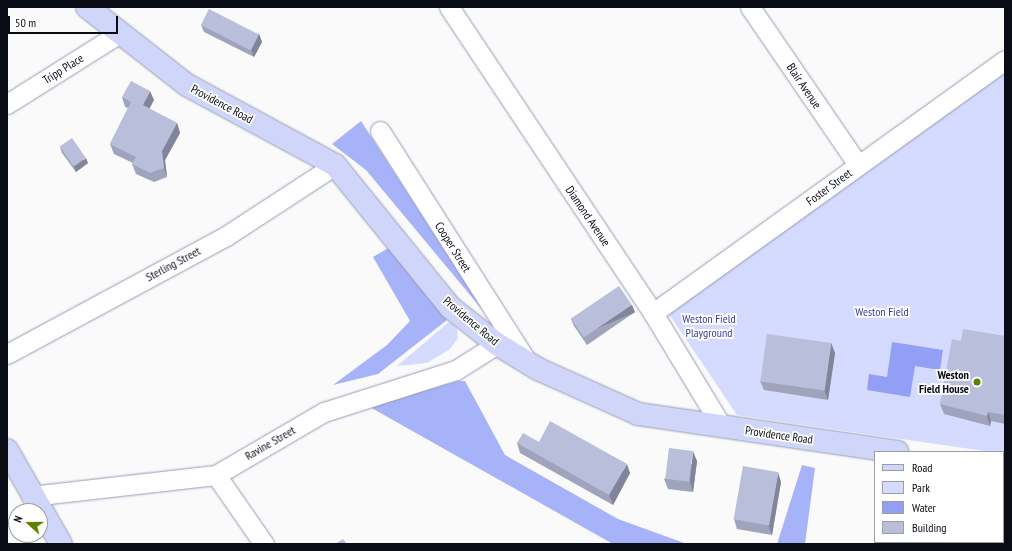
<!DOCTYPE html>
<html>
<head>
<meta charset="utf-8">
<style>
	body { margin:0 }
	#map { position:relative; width:1012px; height:551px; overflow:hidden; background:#fafafa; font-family:"PT Sans Narrow",sans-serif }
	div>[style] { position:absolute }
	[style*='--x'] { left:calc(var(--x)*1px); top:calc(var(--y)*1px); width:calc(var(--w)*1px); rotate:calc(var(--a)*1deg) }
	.green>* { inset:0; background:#d4dbfe }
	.forest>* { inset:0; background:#a7b3f9 }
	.water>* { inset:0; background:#929ff5 }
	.roads { filter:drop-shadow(0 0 1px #969bb6) drop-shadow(0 0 1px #969bb6) }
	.minor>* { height:19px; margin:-9.5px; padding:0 9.5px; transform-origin:9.5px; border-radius:9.5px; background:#fff }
	.major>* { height:22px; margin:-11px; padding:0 11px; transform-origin:11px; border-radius:11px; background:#cfd6fa }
	.wall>* { inset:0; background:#9fa3bb }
	.shaded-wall>* { inset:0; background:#828599; transform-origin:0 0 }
	.building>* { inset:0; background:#b9beda; transform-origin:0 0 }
	.dots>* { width:11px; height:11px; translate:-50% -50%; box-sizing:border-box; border:2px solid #fff; border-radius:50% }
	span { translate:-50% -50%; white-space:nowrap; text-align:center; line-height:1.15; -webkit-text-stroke:3.5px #fff; paint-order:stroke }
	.street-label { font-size:12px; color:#0a0c15 }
	.park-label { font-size:12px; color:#3a3c9e }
	.poi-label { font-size:12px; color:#0a0c15; font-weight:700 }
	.right { translate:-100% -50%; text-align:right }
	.frame { position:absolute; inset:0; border:8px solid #0a0c15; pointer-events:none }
	.legend { position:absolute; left:874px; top:451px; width:130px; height:92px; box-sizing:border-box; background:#fff; border:1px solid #9d9ea1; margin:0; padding:5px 7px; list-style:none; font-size:12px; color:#0a0c15 }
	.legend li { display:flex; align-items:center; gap:8px; height:20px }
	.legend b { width:20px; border:1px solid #9d9ea1 }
	.north { position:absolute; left:8px; top:503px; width:40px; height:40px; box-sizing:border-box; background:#fff; border:1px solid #9d9ea1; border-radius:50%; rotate:291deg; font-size:11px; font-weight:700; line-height:16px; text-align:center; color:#0a0c15 }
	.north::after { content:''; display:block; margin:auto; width:14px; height:18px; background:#5f8200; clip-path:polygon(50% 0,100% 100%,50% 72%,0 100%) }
	.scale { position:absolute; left:8px; top:16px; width:110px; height:18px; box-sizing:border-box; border:2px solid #0a0c15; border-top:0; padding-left:5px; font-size:12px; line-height:14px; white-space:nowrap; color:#0a0c15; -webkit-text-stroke:3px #fff; paint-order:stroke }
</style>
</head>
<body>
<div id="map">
	<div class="green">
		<i style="clip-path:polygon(1005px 70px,1005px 454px,737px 415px,669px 314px)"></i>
		<i style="clip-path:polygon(449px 322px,457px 328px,458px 338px,450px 349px,427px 363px,397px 366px)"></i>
	</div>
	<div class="forest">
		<i style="clip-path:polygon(361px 121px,485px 313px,366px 170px,332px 144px)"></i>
		<i style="clip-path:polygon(390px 247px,447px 320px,378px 374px,333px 385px,387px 345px,410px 321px,373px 257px)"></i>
		<i style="clip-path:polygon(458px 381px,465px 381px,505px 455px,618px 519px,687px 544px,613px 544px,368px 406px)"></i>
		<i style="clip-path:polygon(802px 465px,815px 468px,805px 544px,777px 544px)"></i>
	</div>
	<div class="water">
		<i style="clip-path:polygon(892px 342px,943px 350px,940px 370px,915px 366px,910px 397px,867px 390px,869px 374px,887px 377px)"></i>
	</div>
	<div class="roads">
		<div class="minor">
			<i style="--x:449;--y:7;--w:368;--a:56.3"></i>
			<i style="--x:653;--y:313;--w:133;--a:58.8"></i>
			<i style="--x:750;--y:7;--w:191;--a:55.6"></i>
			<i style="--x:7;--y:104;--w:131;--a:-32.2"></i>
			<i style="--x:380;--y:131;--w:274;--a:57.5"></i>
			<i style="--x:653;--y:313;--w:433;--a:-35.7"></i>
			<i style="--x:7;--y:354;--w:249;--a:-28.3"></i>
			<i style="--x:226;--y:236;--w:130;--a:-33.1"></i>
			<i style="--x:216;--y:475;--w:84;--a:55.2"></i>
			<i style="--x:31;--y:496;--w:186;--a:-6.5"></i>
			<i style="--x:216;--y:475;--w:125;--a:-30.3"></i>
			<i style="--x:324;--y:412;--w:139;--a:-17.7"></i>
			<i style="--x:456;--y:370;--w:49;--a:-32.4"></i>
			<i style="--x:905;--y:542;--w:2;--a:63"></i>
		</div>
		<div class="major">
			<i style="--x:87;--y:7;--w:127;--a:38"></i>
			<i style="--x:187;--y:85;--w:168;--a:28.4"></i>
			<i style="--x:335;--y:165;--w:183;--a:51"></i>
			<i style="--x:450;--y:307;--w:60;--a:38.2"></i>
			<i style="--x:497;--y:344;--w:48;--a:31.4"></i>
			<i style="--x:538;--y:369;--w:110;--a:24.2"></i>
			<i style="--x:638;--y:414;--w:262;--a:8.3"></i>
			<i style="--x:7;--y:450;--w:108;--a:60.1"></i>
			<i style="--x:1003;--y:468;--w:2;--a:0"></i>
		</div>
	</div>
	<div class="wall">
		<i style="clip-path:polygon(201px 25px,259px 34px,262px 42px,254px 57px,204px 32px)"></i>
		<i style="clip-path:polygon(122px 97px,154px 100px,149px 109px,177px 123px,180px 133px,165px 160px,167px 177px,154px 182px,136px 174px,132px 164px,133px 163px,114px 154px,110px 144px,128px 108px,125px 107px)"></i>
		<i style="clip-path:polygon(60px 147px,88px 163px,76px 172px,62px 153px)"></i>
		<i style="clip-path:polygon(635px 312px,587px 345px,574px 326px,571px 319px)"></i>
		<i style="clip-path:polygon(1005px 336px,1005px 424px,991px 421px,990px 426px,944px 414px,940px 404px,961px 341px)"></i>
		<i style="clip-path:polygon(831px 343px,835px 353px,828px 400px,764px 390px,760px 381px)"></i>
		<i style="clip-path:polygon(539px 442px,630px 473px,613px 505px,520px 453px,517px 443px)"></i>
		<i style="clip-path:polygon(697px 461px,693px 492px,668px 489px,664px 479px)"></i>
		<i style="clip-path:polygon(781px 482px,772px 535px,737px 529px,734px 519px)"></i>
	</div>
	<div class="shaded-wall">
		<i style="clip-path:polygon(259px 34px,262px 42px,254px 57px,251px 50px)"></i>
		<i style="clip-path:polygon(150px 91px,154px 100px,146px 115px,143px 105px)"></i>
		<i style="clip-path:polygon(177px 123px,180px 133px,165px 160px,167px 177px,164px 168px,162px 151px)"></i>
		<i style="clip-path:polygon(86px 158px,88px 163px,76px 172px,74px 167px)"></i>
		<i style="left:632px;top:305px;width:8px;height:58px;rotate:67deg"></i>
		<i style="clip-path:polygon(831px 343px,835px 353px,828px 400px,824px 390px)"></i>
		<i style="clip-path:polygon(988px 412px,991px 421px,990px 426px,987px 416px)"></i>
		<i style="clip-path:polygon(693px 451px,697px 461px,693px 492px,690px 482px)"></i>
		<i style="clip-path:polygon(627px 464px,630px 473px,613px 505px,609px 495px)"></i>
		<i style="clip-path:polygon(778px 472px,781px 482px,772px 535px,768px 525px)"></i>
	</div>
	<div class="building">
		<i style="left:209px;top:9px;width:56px;height:18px;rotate:27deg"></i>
		<i style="clip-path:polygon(131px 81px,150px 91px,143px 105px,177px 123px,162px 151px,164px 168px,150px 173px,132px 164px,136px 157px,110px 144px,131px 102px,122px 97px)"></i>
		<i style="left:72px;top:138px;width:24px;height:15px;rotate:55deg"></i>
		<i style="left:619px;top:286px;width:23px;height:58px;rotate:56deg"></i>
		<i style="clip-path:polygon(963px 329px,1005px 336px,1005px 415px,988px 412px,987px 416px,940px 404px,952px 339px,961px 341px)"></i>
		<i style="left:767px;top:334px;width:65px;height:48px;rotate:8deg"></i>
		<i style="clip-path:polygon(550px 421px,627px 464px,609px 495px,517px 443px,523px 433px,539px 442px)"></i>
		<i style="left:669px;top:448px;width:24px;height:31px;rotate:7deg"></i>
		<i style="left:743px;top:466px;width:36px;height:54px;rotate:10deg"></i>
		<i style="clip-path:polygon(343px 539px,347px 544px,335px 544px)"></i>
	</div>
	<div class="dots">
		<i style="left:977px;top:382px;background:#5f8200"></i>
	</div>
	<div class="street-label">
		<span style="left:63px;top:69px;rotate:-32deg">Tripp Place</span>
		<span style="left:804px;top:86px;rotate:56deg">Blair Avenue</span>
		<span style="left:222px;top:104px;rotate:28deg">Providence Road</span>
		<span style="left:829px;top:187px;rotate:-36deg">Foster Street</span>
		<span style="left:588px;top:216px;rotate:56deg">Diamond Avenue</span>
		<span style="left:453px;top:247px;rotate:58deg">Cooper Street</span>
		<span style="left:173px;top:264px;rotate:-28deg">Sterling Street</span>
		<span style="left:471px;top:321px;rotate:40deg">Providence Road</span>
		<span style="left:779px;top:435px;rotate:8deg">Providence Road</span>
		<span style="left:270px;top:443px;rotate:-30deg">Ravine Street</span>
	</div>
	<div class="park-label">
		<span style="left:882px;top:312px">Weston Field</span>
		<span style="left:709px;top:326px">Weston Field<br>Playground</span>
	</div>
	<div class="poi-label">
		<span class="right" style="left:969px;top:382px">Weston<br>Field House</span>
	</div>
	<div class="frame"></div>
	<ul class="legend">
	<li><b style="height:5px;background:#cfd6fa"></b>Road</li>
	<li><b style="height:11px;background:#d4dbfe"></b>Park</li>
	<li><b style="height:11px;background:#929ff5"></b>Water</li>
	<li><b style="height:11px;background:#b9beda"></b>Building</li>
	</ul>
	<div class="north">N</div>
	<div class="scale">50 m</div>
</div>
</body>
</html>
